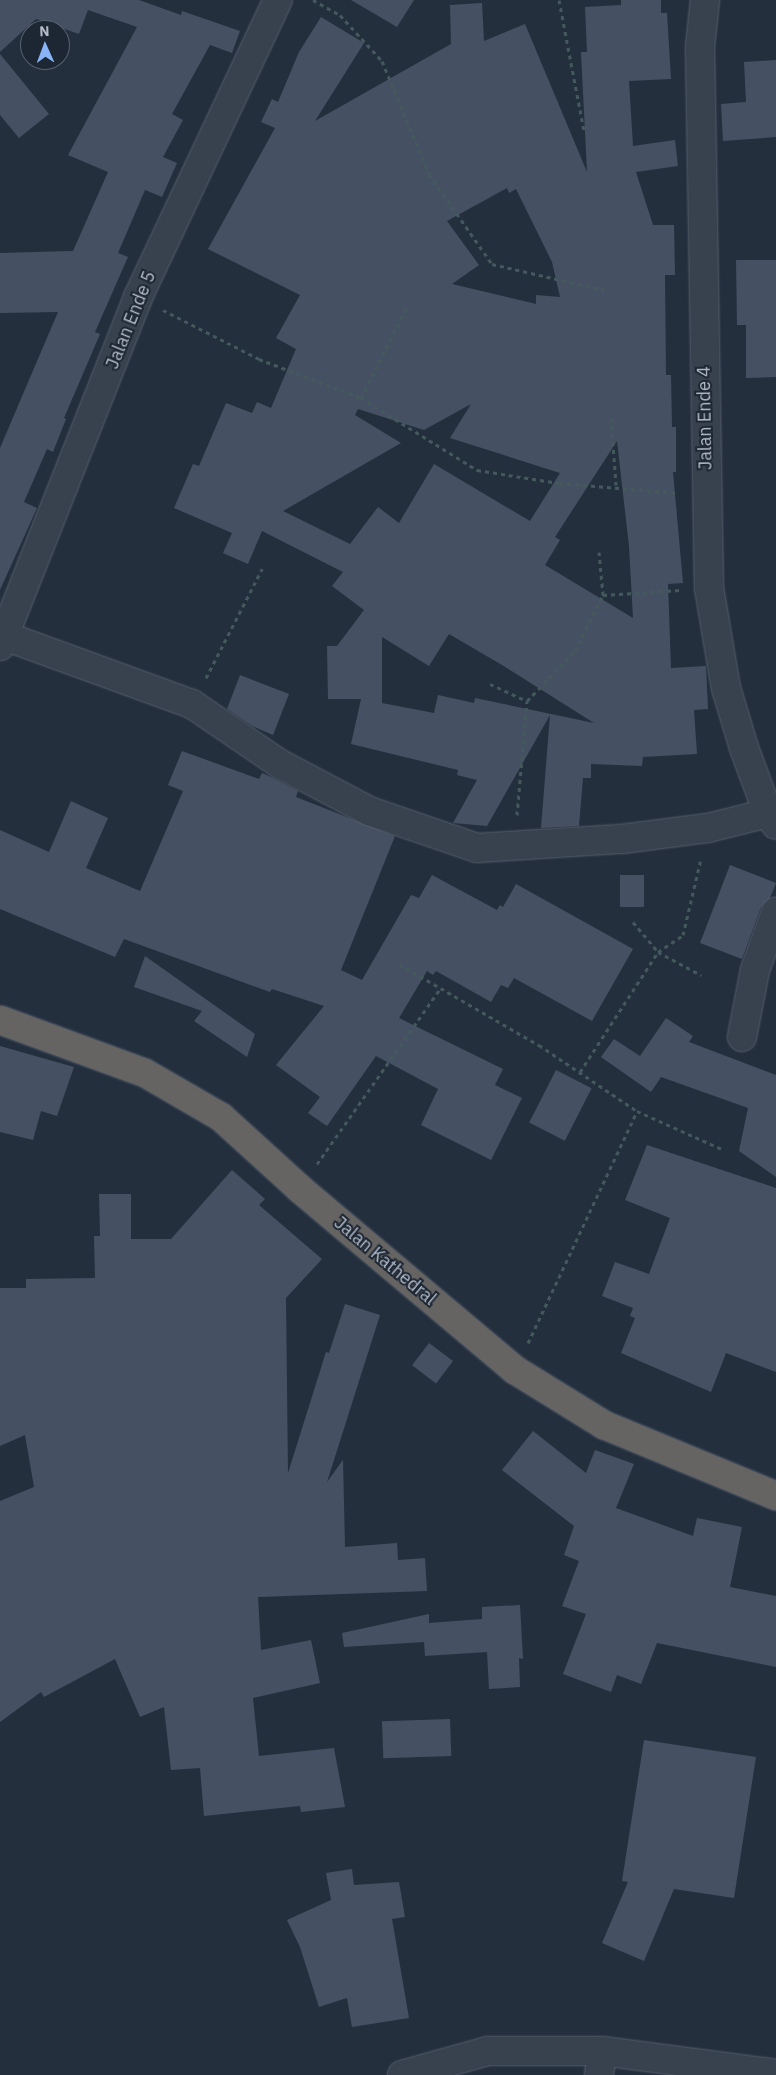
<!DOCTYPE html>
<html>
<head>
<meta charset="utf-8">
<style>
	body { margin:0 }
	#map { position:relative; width:776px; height:2075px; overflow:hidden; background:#242f3e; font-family:"IBM Plex Sans",sans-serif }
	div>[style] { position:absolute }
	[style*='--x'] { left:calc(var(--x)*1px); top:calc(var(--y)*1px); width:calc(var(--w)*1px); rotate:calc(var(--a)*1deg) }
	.building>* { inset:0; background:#455162; transform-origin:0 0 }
	.path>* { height:3px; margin-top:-1.5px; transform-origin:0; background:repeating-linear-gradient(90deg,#44595c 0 4px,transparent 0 8px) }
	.roads { filter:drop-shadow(0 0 1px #565f6c) drop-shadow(0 0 1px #565f6c) }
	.minor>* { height:28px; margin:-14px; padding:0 14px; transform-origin:14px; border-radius:14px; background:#38414e }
	.tertiary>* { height:28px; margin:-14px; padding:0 14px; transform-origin:14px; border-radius:14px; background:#38414e }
	.trunk>* { height:28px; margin:-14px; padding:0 14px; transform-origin:14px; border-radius:14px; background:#656462 }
	span { translate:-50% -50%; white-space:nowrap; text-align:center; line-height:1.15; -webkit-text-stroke:4px #1d2633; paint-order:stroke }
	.street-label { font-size:18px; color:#b4bcc9 }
	.north { position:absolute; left:20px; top:20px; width:50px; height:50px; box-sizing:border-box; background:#1d2633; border:1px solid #59626f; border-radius:50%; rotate:358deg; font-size:14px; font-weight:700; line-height:20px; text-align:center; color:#b4bcc9 }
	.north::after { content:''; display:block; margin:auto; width:18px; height:22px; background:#8ab4f8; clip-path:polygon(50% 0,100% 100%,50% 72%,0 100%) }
</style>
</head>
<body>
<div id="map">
	<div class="building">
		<i style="clip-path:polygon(0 0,139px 0,181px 15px,182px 11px,240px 31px,232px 53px,210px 45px,172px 114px,183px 120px,163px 157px,177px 163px,162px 197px,145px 190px,118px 253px,128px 257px,95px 332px,100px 334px,64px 418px,66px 419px,53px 452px,47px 449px,24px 502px,37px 508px,0 590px,0 448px,58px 312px,0 313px,0 253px,73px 251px,108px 172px,68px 155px,137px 27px,88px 10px,79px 34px,36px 19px,0 52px)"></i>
		<i style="clip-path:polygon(351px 0,414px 0,397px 27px)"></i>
		<i style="clip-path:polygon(evenodd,621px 0,661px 0,661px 13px,667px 13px,671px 79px,629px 81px,633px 146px,675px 140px,678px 166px,636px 172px,653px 225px,674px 225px,675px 275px,665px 275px,666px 375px,671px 375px,672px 427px,676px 427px,676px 472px,673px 472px,683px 583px,668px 584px,671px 668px,706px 666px,708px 709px,694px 710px,697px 754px,643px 757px,642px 766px,591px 764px,591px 778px,583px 778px,579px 826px,541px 828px,550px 715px,487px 826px,453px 823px,477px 780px,457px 775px,458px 770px,351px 744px,361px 699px,328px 699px,327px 646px,337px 646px,364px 610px,332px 586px,343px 572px,262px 531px,248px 564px,223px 553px,232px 533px,174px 508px,193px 464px,199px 466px,226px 403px,252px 413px,257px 402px,271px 408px,296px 349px,276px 338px,300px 295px,208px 249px,275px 128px,261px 122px,272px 99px,278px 102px,299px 52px,321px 17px,364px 43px,315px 121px,451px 44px,450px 5px,482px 3px,484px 41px,525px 24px,587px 172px,581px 52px,587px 52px,585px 7px,621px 5px,621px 0,507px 188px,509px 193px,516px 189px,552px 262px,560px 297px,536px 295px,536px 304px,452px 284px,479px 265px,447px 221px,507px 188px,621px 0,471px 404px,450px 438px,560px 473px,530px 521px,434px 464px,399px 523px,378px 507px,350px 544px,283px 511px,401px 443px,355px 415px,358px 409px,424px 430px,471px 404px,621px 0,617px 441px,629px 546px,633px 618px,545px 565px,560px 540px,555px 537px,617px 441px,621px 0,449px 634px,502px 665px,594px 723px,475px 698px,474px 703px,438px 695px,434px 713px,382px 703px,382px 637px,429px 666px,449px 634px)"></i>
		<i style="clip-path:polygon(0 54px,49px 114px,19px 138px,0 115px)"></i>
		<i style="clip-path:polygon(776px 60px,776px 137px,723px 141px,721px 104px,746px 102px,744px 62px)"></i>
		<i style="clip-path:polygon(736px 260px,776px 260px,776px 377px,746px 378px,746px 325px,737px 325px)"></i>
		<i style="clip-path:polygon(240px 675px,289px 694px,273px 735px,252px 726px,227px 709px)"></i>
		<i style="clip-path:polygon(182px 751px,259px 779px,262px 773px,271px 777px,298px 791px,296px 797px,395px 836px,341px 970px,362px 980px,411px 895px,419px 898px,432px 875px,497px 910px,500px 905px,503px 907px,516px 884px,633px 949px,592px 1021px,514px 978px,508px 988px,501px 985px,491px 1002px,436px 971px,433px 975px,427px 971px,399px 1018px,503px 1069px,495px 1085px,522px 1098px,491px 1160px,421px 1125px,438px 1089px,376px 1056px,327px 1126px,308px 1113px,320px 1097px,276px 1065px,324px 1006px,272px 989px,270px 992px,124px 939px,115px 957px,0 909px,0 830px,49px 852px,71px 801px,108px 818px,86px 868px,140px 891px,183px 791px,168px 785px)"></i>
		<i style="clip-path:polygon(730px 865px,776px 883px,770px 898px,761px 907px,742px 959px,700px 943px)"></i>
		<i style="left:620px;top:875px;width:24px;height:32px"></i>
		<i style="clip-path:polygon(145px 956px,255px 1034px,247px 1057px,194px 1021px,202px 1011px,134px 987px)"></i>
		<i style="clip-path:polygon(666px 1018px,693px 1036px,689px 1042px,776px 1075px,776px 1177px,739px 1151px,748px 1108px,661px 1077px,651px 1092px,601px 1057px,614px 1039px,640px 1056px)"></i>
		<i style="clip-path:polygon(0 1046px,74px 1067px,57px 1116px,41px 1111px,33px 1140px,0 1132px)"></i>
		<i style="left:556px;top:1070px;width:40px;height:59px;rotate:27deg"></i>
		<i style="clip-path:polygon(647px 1145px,776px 1188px,776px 1372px,726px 1353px,711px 1392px,621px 1353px,635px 1318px,630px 1316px,633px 1308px,602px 1296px,615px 1262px,649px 1274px,670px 1218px,625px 1200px)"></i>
		<i style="clip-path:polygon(232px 1170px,265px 1199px,259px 1205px,322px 1259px,286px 1298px,288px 1473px,326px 1352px,329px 1353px,345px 1304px,380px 1315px,327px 1482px,343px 1460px,345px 1547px,397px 1543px,398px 1560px,425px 1558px,427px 1591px,258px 1597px,261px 1650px,311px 1640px,320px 1683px,253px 1698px,259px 1756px,334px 1748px,345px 1807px,301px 1812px,300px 1806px,204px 1816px,200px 1768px,171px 1770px,164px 1707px,140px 1717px,115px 1659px,44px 1697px,41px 1692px,0 1722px,0 1501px,34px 1487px,25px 1435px,0 1446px,0 1288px,26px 1288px,26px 1279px,95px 1278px,94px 1236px,100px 1236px,99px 1194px,131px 1194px,131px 1239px,171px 1239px)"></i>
		<i style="left:429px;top:1343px;width:30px;height:28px;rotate:37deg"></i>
		<i style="clip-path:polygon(533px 1431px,586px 1473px,595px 1450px,634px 1464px,616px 1508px,693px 1536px,697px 1518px,742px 1527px,730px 1587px,776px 1596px,776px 1667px,657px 1643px,641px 1684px,617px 1675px,611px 1692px,563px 1674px,586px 1614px,562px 1606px,579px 1561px,564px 1555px,574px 1526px,502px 1470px)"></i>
		<i style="clip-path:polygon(520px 1605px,523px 1659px,519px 1658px,520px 1687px,489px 1689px,487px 1652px,425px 1656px,424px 1642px,344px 1647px,342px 1633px,429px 1614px,429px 1623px,482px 1619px,482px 1607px)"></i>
		<i style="left:450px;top:1719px;width:37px;height:68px;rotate:88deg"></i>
		<i style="clip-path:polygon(644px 1740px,756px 1757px,734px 1898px,674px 1889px,644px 1961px,602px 1943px,628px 1882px,622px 1881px)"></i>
		<i style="clip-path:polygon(352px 1869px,354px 1885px,399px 1882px,405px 1917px,392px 1919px,409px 2018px,352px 2027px,347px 1998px,319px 2007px,300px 1947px,287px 1920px,331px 1900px,326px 1873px)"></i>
	</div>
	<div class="path">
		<i style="--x:313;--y:0;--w:31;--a:29"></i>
		<i style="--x:340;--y:15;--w:62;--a:47.6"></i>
		<i style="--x:382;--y:61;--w:122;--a:67.4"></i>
		<i style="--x:429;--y:174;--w:110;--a:55"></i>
		<i style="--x:492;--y:264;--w:115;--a:13.1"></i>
		<i style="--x:559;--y:0;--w:133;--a:79.2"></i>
		<i style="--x:163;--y:310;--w:108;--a:27"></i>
		<i style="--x:259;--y:359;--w:109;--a:20.9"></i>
		<i style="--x:361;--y:398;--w:137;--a:31.8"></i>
		<i style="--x:477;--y:470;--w:83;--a:9"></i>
		<i style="--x:559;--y:483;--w:119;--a:4.8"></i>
		<i style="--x:361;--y:398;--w:104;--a:-63.2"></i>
		<i style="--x:611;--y:418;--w:67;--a:85.7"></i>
		<i style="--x:603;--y:595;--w:77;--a:-3.7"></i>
		<i style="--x:206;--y:678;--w:123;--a:-62.8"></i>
		<i style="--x:490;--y:684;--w:41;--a:24.7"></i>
		<i style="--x:517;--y:815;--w:114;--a:-85"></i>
		<i style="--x:527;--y:701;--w:69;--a:-46.2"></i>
		<i style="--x:575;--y:651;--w:63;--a:-63.4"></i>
		<i style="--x:603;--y:595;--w:43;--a:-95.3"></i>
		<i style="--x:633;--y:922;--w:39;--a:50"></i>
		<i style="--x:658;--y:952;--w:49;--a:28.1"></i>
		<i style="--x:399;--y:964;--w:162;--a:30.1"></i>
		<i style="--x:539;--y:1045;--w:118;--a:34"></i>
		<i style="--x:637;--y:1111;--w:95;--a:24.1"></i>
		<i style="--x:580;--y:1072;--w:143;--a:-57"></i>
		<i style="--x:658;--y:952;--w:30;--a:-34"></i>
		<i style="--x:683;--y:935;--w:78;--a:-76.7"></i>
		<i style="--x:317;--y:1164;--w:214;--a:-54.9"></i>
		<i style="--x:528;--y:1343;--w:256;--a:-64.8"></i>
	</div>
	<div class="roads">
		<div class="minor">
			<i style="--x:5;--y:636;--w:199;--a:20"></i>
			<i style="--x:192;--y:704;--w:107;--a:34.3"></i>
			<i style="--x:280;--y:764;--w:101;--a:27.8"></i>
			<i style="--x:369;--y:811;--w:114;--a:18.9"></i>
			<i style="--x:477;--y:848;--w:145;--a:-3.6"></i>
			<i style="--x:622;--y:839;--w:87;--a:-7.3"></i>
			<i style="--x:708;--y:828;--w:62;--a:-14"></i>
			<i style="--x:742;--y:1037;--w:68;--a:-79"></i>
			<i style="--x:755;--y:970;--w:62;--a:-70.1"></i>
			<i style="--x:599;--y:2075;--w:24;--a:-83"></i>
		</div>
		<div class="tertiary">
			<i style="--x:705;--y:0;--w:47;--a:96.1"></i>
			<i style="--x:700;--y:47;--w:541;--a:89.05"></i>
			<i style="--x:709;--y:588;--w:101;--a:80.4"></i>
			<i style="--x:726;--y:688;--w:63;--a:73.3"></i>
			<i style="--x:744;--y:748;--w:69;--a:69.7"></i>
			<i style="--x:768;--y:813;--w:14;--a:56"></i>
			<i style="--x:0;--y:646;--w:375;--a:-68.4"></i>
			<i style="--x:138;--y:297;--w:328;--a:-64.8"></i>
			<i style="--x:402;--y:2075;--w:89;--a:-15.6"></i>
			<i style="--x:488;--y:2051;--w:114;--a:0"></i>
			<i style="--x:602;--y:2051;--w:176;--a:7.5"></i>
		</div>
		<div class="trunk">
			<i style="--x:0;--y:1020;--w:154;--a:20.1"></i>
			<i style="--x:145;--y:1073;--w:88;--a:30.1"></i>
			<i style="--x:221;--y:1117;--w:107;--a:42.3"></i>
			<i style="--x:300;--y:1189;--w:281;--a:40.1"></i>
			<i style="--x:515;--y:1370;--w:105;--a:31.7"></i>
			<i style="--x:604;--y:1425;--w:186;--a:22.4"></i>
		</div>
	</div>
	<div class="street-label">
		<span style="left:131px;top:320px;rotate:-68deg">Jalan Ende 5</span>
		<span style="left:705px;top:418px;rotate:-91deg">Jalan Ende 4</span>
		<span style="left:385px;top:1261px;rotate:40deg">Jalan Kathedral</span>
	</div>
	<div class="north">N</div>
</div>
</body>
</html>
